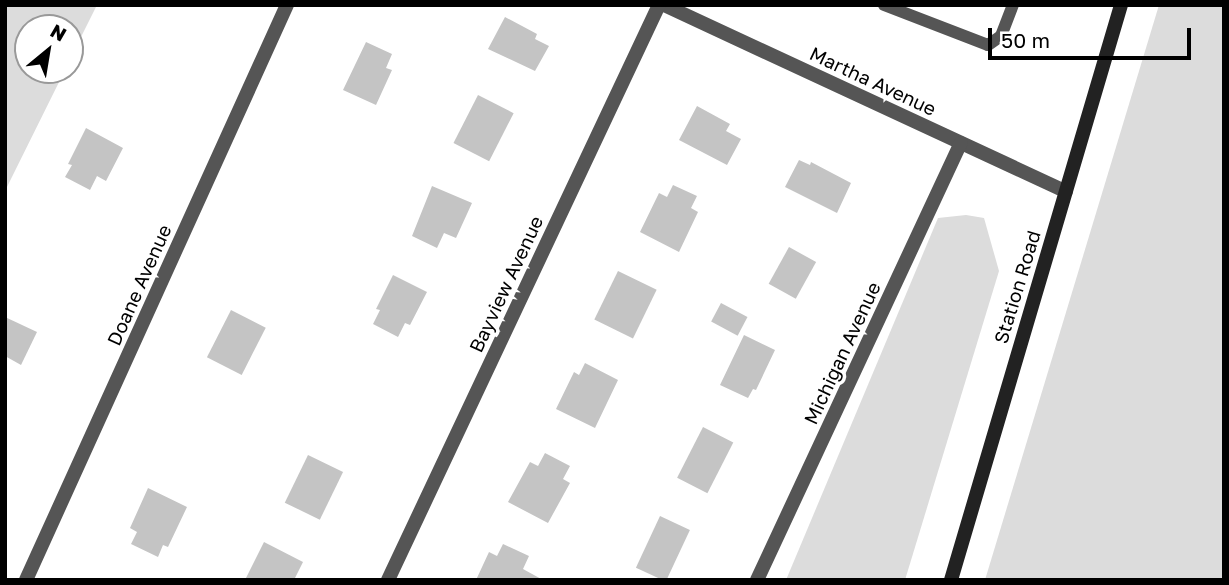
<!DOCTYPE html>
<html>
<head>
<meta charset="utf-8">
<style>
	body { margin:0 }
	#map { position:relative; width:1229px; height:585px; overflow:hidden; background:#fff; font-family:"Golos Text",sans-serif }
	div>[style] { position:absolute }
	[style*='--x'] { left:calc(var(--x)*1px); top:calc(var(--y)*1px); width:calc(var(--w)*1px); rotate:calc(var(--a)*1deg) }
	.green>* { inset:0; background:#dcdcdc }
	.building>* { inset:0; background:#c4c4c4; transform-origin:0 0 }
	.lane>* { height:12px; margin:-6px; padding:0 6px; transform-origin:6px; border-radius:6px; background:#555 }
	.street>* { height:14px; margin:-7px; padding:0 7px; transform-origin:7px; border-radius:7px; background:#555 }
	.secondary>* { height:14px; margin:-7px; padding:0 7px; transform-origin:7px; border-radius:7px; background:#222 }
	span { translate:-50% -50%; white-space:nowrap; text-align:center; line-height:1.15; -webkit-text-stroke:7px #fff; paint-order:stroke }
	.street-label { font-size:19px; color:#000 }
	.frame { position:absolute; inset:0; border:7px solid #000; pointer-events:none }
	.north { position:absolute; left:14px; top:14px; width:70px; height:70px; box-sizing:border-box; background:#fff; border:2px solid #999; border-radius:50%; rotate:30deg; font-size:19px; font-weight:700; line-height:28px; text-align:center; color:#000 }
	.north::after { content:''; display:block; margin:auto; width:24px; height:32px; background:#000; clip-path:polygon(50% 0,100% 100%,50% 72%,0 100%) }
	.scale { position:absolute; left:988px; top:28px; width:203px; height:32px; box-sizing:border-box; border:4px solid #000; border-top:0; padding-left:9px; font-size:21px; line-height:24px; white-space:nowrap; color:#000; -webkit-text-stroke:5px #fff; paint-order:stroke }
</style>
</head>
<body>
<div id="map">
	<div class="green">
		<i style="clip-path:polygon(5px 5px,97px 5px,70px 59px,70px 28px,28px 28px,28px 70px,65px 70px,5px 191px)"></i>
		<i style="clip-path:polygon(1159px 5px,1224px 5px,1224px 580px,985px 580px)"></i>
		<i style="clip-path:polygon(966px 215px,984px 218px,999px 271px,905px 580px,786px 580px,938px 218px)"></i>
	</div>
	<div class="building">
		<i style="clip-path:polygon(505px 17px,537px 34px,535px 39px,549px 46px,535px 71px,488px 49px)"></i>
		<i style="clip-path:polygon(366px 42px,392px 54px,386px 68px,392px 70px,376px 105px,343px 90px)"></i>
		<i style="left:478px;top:95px;width:40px;height:54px;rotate:27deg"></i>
		<i style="clip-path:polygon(697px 106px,730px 124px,726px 131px,741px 139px,727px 165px,679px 140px)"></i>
		<i style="clip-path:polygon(86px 128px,123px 148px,106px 181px,97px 176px,90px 190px,65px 177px,72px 165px,68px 164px)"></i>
		<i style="clip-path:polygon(799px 160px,810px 165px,811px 162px,851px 183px,837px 213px,785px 187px)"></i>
		<i style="clip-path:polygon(673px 185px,697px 196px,691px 208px,698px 212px,679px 252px,640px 232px,659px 193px,667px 197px)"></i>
		<i style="clip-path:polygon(432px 186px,472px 203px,456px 238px,444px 233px,437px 248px,412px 236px)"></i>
		<i style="left:789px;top:247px;width:31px;height:42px;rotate:29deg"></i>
		<i style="left:618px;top:271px;width:43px;height:54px;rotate:26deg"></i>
		<i style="clip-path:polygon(393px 275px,427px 292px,410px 325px,405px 323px,398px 337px,373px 324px,380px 310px,376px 309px)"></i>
		<i style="left:721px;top:303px;width:30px;height:21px;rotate:28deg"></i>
		<i style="left:231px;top:310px;width:39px;height:53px;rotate:27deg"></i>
		<i style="clip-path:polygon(5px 317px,37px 332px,21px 365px,5px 356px)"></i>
		<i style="clip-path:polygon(744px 335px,775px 350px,756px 390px,753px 389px,748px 398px,720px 385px)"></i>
		<i style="clip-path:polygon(585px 363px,618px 380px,595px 428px,556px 409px,574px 372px,579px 375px)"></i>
		<i style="left:703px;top:427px;width:34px;height:57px;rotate:27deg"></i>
		<i style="clip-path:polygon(545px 453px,570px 466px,563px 479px,570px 483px,548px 523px,508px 502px,530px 462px,538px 466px)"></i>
		<i style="left:308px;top:455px;width:39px;height:53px;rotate:26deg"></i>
		<i style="clip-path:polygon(148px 488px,187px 507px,168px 547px,163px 545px,158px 557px,131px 544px,137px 532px,130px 528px)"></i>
		<i style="left:660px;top:516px;width:33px;height:57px;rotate:25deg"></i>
		<i style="clip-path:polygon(264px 542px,303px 562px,294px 580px,245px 580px)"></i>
		<i style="clip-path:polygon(503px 544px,529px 556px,523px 569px,543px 580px,476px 580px,489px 552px,497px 556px)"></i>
	</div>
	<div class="lane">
		<i style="--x:884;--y:5;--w:111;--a:21"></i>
		<i style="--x:988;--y:45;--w:16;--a:-35"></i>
		<i style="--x:1001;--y:36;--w:33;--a:-69"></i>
	</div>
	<div class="street">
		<i style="--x:664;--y:5;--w:443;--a:24.9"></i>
		<i style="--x:26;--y:580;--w:631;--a:-65.59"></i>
		<i style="--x:388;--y:580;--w:636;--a:-64.77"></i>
		<i style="--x:757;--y:580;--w:482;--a:-65"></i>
	</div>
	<div class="secondary">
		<i style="--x:951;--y:580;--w:600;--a:-73.53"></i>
	</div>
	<div class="street-label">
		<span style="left:873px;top:81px;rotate:25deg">Martha Avenue</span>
		<span style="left:506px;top:284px;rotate:-65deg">Bayview Avenue</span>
		<span style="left:139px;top:285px;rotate:-66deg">Doane Avenue</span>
		<span style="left:1017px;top:287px;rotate:-73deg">Station Road</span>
		<span style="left:842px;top:353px;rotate:-65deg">Michigan Avenue</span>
	</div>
	<div class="frame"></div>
	<div class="north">N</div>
	<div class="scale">50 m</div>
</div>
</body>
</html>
